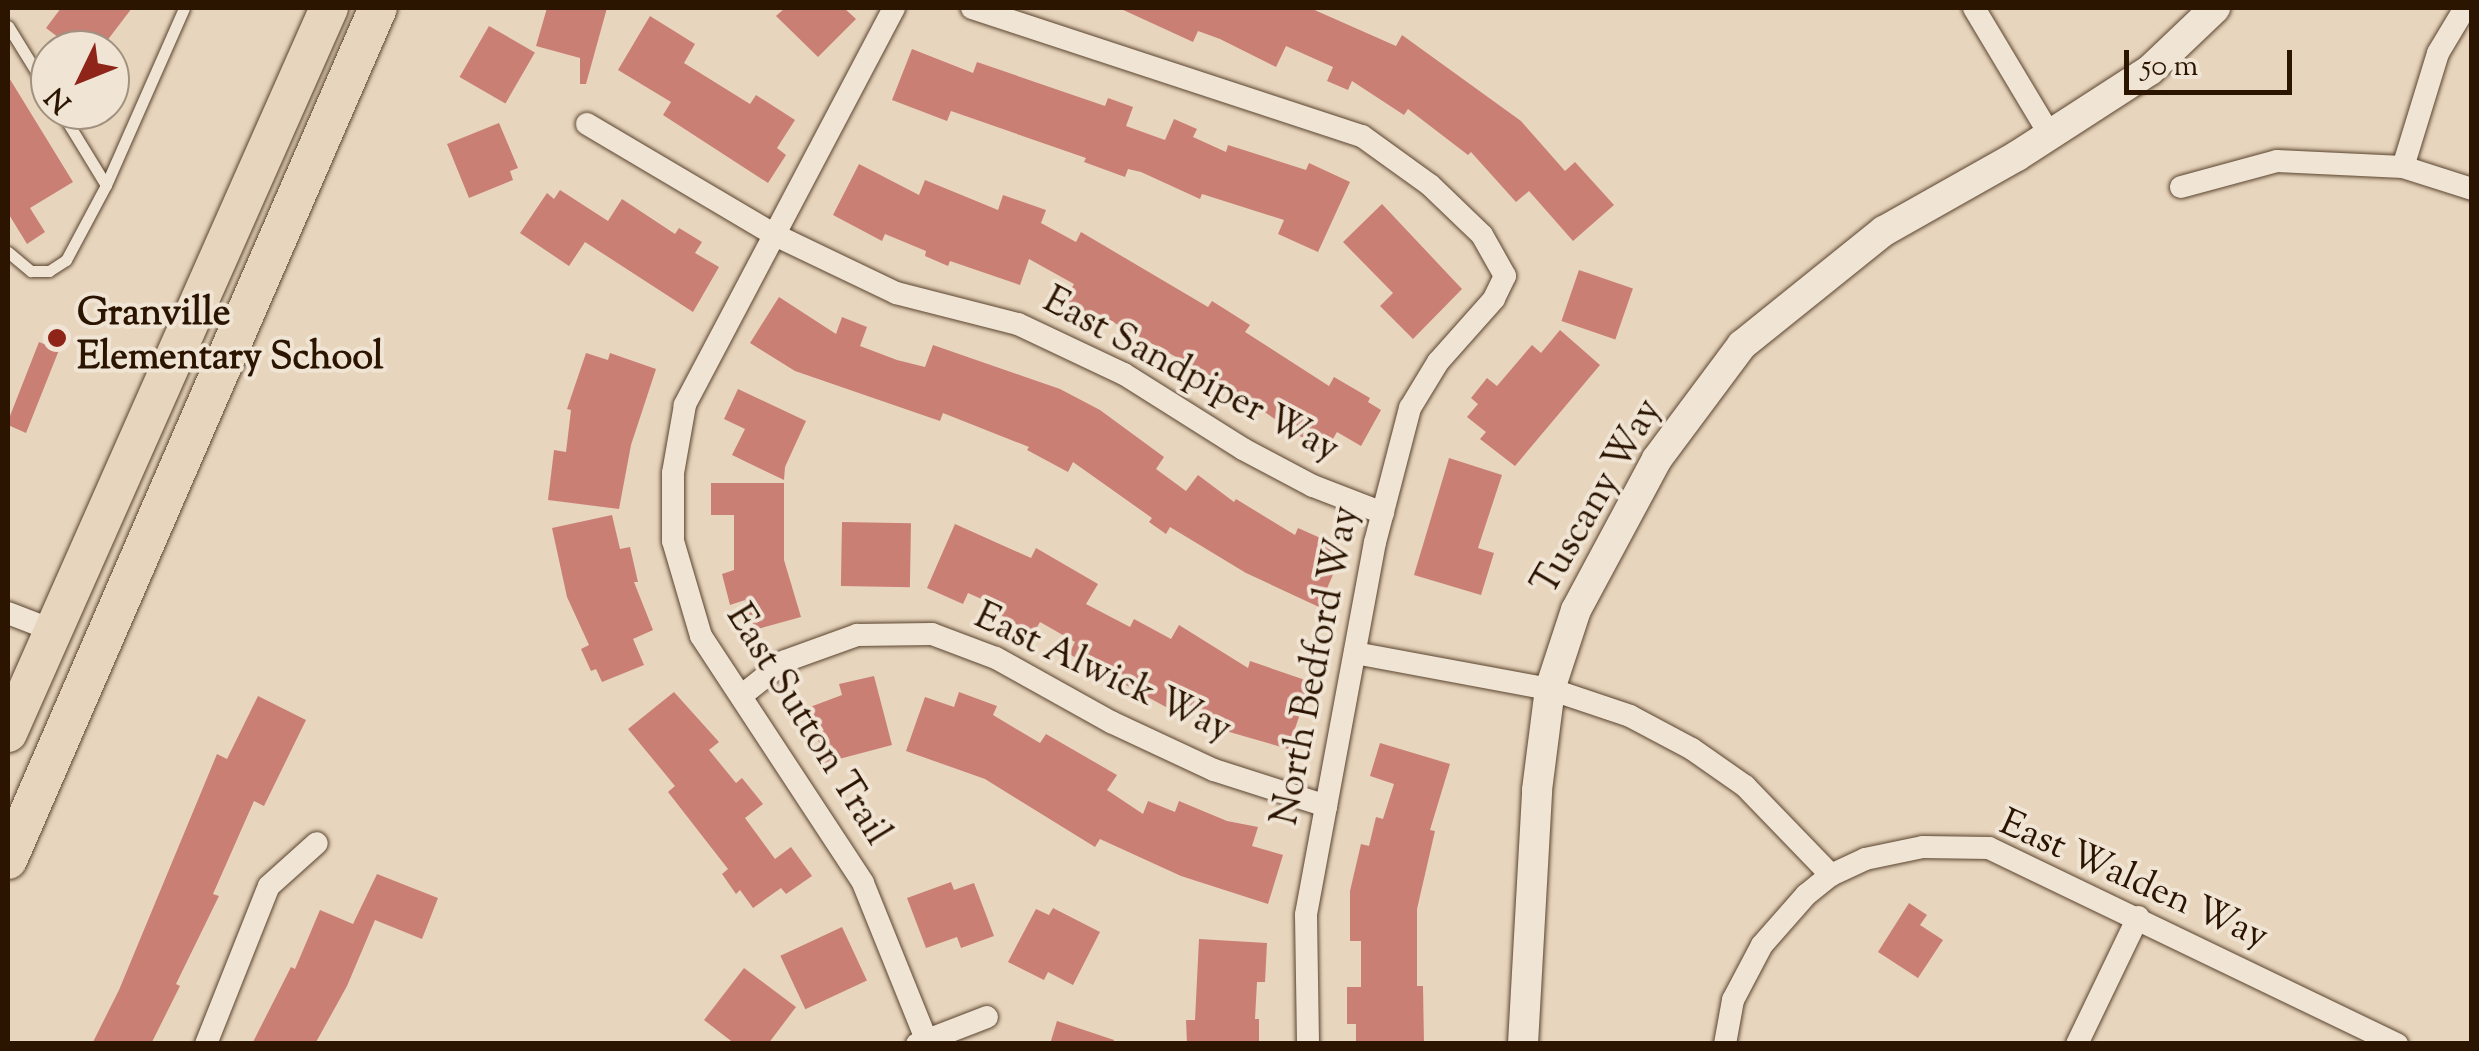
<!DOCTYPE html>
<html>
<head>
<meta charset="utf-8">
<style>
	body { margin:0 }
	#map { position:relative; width:2479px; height:1051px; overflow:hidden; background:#e8d5bd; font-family:"Sorts Mill Goudy",serif }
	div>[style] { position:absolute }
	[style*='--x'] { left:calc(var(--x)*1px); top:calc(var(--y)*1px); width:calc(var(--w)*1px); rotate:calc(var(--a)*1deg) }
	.building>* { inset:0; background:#ca7f75; transform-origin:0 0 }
	.roads { filter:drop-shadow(0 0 2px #5a442f) drop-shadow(0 0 2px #5a442f) }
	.service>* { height:11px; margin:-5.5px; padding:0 5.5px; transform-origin:5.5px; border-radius:5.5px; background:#f0e4d4 }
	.minor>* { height:22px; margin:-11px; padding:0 11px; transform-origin:11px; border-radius:11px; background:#f0e4d4 }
	.tertiary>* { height:30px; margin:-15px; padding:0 15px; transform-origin:15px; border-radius:15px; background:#f0e4d4 }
	.primary>* { height:38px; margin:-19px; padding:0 19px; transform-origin:19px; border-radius:19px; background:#e8d5bd }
	.dots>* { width:28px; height:28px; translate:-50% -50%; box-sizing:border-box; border:5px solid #f0e4d4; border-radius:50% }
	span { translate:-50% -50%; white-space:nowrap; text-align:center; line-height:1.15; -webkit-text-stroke:8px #f0e4d4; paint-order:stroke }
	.poi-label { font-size:38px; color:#2b1400; font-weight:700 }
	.left { translate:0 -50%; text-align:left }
	.street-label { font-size:38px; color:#2b1400 }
	.frame { position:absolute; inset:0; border:10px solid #2b1400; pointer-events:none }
	.north { position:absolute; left:30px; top:30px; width:100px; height:100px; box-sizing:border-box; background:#f0e4d4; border:2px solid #a1917f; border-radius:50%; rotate:227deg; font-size:28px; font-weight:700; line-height:40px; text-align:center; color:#2b1400 }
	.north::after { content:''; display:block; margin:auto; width:35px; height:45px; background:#8f2418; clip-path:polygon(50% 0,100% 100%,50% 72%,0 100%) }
	.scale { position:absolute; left:2124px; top:50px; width:168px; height:45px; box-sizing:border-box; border:5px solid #2b1400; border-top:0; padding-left:12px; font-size:30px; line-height:35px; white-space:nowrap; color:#2b1400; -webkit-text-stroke:8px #f0e4d4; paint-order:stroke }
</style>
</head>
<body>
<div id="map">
	<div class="building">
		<i style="clip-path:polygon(61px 8px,132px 8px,100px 50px,75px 50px,46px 28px)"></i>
		<i style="clip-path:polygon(547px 8px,607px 8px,586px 84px,580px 84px,580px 58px,536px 46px)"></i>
		<i style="clip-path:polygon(785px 8px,844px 8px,856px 19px,818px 57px,776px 16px)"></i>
		<i style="clip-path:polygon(1119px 8px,1310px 8px,1396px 46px,1402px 35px,1521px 121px,1565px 171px,1575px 162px,1614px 205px,1573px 241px,1529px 191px,1516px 202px,1471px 152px,1468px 155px,1408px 109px,1404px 115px,1352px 81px,1348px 90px,1327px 81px,1333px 67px,1286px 46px,1276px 67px,1220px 39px,1198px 31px,1193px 42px)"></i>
		<i style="clip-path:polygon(650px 16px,695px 44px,684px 63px,750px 104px,756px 95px,795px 120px,777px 148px,786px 155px,768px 183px,663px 115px,671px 102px,618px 70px)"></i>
		<i style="left:489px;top:26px;width:53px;height:59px;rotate:30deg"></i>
		<i style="clip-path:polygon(912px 49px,973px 73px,977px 62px,1105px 106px,1108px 98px,1133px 107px,1126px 126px,1165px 140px,1174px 119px,1197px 129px,1193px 137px,1226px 152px,1228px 145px,1306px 170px,1309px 163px,1350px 182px,1318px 252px,1278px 234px,1284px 220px,1202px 194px,1200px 199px,1141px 172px,1128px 169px,1125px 177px,1084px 162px,1086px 158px,951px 111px,947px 121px,892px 100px)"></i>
		<i style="clip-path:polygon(8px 76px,73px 182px,30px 208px,45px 232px,27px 244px,8px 213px)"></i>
		<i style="clip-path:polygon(499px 123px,518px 168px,510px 171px,513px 180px,469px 198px,447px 144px)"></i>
		<i style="clip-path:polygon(859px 164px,919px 195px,925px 180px,998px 210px,1003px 195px,1046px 210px,1041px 223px,1076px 242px,1081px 232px,1208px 307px,1212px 301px,1250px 325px,1245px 332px,1329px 386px,1334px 377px,1370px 398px,1368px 402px,1381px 410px,1361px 446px,1337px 432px,1325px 453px,1216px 379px,1091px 310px,1089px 314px,1065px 301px,1074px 284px,1029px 259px,1020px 285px,950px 261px,948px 266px,925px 256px,926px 251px,885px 234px,882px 241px,833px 215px)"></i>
		<i style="clip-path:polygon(560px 190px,608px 221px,622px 199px,675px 234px,679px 228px,702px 242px,695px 253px,719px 267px,693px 312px,585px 242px,569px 266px,520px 233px,547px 193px,554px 199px)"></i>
		<i style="clip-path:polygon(1382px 204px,1462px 289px,1413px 339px,1380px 306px,1393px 293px,1343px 242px)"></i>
		<i style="left:1579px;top:270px;width:57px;height:54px;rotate:19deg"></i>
		<i style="clip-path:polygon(779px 297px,836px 334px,842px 317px,867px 327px,860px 346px,897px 360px,925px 367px,933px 345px,1060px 389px,1100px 410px,1164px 457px,1156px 469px,1186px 491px,1198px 475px,1234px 502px,1236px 499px,1295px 535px,1298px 528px,1334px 544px,1328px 558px,1338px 563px,1319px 607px,1246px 573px,1170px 527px,1166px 534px,1149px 522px,1152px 518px,1073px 462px,1068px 472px,1027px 450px,1029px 447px,943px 413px,940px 421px,795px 371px,750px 343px)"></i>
		<i style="clip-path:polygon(1560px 330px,1600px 365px,1515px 466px,1480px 439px,1486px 432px,1467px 417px,1478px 404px,1471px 398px,1487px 378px,1497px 386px,1532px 345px,1541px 353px)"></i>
		<i style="clip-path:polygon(39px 342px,59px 350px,26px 433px,8px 425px,8px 421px)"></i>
		<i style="clip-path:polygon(586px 353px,608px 360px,610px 353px,656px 369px,631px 445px,619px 509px,548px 500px,554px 450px,566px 452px,571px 410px,567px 409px)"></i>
		<i style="clip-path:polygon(738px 389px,806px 421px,785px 467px,784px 480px,732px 455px,745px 429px,724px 419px)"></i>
		<i style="clip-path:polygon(1449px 458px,1502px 475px,1478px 548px,1494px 553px,1481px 595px,1414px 575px)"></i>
		<i style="clip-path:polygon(711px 483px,784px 483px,784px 560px,801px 617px,754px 630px,745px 600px,730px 605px,722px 574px,734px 570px,734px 515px,711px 515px)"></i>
		<i style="clip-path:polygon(612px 515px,620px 549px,630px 547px,638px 582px,634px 582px,653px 630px,633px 639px,644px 665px,602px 682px,596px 669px,591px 671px,581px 649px,589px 645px,567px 597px,552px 528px)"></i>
		<i style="left:842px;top:522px;width:69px;height:64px;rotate:1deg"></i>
		<i style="clip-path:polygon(955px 524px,1031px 558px,1036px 548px,1098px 584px,1086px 604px,1130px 627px,1134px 619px,1171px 639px,1179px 625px,1248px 668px,1250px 661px,1311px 682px,1288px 749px,1226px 731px,1182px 700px,1175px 712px,1069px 654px,1075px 642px,1040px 622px,1033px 634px,999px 614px,1002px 608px,968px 593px,963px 604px,927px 588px)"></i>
		<i style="clip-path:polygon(874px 676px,892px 745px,824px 763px,810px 707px,842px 695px,839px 684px)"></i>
		<i style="clip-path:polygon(674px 692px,719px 742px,709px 750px,736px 783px,742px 778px,763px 804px,745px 818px,775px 859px,791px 847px,812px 876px,786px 894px,781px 888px,753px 908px,740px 890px,736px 894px,722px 874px,728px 869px,668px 792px,675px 786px,628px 729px)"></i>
		<i style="clip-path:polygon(959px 692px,997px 706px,993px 715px,1040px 743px,1046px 734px,1117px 775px,1107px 790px,1143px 814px,1148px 801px,1175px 812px,1179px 801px,1227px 821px,1258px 827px,1252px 846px,1283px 855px,1268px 904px,1181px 876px,1100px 839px,1095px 847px,985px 779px,906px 751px,925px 697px,954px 707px)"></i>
		<i style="clip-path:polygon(258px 696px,306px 720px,264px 806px,254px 801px,213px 894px,219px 896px,176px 984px,180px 986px,151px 1044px,92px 1044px,119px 990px,217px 754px,227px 759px)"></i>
		<i style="clip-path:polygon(1380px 743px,1450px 764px,1430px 830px,1435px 831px,1417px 909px,1417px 986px,1423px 986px,1424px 1044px,1356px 1044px,1356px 1024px,1347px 1024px,1347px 987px,1361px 987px,1361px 941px,1350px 941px,1350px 891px,1361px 844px,1369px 846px,1376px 817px,1383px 819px,1394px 784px,1370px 776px)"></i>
		<i style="clip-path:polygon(377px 874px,438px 898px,422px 939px,375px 920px,347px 986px,315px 1044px,252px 1044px,291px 967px,295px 969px,320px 910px,353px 924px)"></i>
		<i style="clip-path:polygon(951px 882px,954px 890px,974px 883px,994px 936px,961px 948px,957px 937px,926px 948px,907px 898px)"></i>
		<i style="clip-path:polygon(1909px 903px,1927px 915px,1920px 925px,1943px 940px,1918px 978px,1878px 952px)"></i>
		<i style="clip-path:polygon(1053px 908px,1100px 932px,1073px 985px,1048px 972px,1044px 980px,1008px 962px,1036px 909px,1049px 915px)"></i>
		<i style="left:842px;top:927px;width:59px;height:68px;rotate:65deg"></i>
		<i style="clip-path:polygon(1199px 939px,1267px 943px,1265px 982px,1257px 982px,1255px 1019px,1259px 1019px,1259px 1044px,1187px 1044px,1186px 1020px,1195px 1020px)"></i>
		<i style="clip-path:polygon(744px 968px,796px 1007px,768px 1044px,735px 1044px,704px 1020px)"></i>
		<i style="clip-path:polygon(1057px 1021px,1114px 1040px,1113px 1044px,1050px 1044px)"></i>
	</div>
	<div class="roads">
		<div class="service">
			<i style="--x:8;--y:26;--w:80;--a:58.3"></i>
			<i style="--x:60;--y:110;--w:88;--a:58.5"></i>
			<i style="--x:8;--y:252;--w:30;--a:40"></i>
			<i style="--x:31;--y:271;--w:18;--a:0"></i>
			<i style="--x:49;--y:271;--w:20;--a:-33"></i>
			<i style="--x:66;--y:260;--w:85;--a:-61.9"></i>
			<i style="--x:106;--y:185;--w:193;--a:-66.2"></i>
		</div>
		<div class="minor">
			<i style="--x:894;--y:8;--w:449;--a:117.8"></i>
			<i style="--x:685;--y:405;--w:69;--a:100"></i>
			<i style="--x:673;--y:473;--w:68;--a:90"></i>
			<i style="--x:673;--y:541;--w:99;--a:73.6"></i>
			<i style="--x:701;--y:636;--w:295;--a:56.7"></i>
			<i style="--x:863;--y:883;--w:174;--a:68"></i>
			<i style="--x:972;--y:8;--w:410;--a:18.2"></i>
			<i style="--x:1362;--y:136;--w:84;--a:35.8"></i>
			<i style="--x:1430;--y:185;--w:72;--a:43.9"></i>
			<i style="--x:1482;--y:235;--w:47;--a:60.7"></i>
			<i style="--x:1505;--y:276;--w:25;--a:116"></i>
			<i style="--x:1494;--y:299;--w:84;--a:131.6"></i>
			<i style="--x:1438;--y:362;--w:54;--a:121.3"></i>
			<i style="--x:1410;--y:408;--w:138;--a:104.6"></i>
			<i style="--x:1375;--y:542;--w:379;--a:100.5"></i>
			<i style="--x:1306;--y:915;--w:129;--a:89.1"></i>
			<i style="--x:1974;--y:8;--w:148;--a:59.1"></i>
			<i style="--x:587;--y:124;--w:218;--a:30.6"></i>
			<i style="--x:775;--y:235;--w:134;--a:25.6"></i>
			<i style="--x:896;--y:293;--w:126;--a:14.3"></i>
			<i style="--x:1018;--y:324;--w:117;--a:25.3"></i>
			<i style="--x:1124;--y:374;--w:141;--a:32.2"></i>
			<i style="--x:1243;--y:449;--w:79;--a:27.9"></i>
			<i style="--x:1313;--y:486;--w:75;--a:21.1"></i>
			<i style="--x:2403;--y:167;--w:119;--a:-72.9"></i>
			<i style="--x:2438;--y:53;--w:52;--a:-59"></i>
			<i style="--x:2181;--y:187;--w:99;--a:-15.2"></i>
			<i style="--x:2277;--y:161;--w:126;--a:2.7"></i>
			<i style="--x:2403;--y:167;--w:72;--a:17.7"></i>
			<i style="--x:8;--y:613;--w:47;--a:21.1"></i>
			<i style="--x:1355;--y:653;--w:198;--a:10.5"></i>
			<i style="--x:1550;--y:689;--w:84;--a:18.6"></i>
			<i style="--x:1630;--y:716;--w:70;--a:28"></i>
			<i style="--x:1692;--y:749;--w:65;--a:34.9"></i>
			<i style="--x:1745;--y:786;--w:124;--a:46"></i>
			<i style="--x:741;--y:696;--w:56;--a:-38.5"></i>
			<i style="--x:785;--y:661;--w:77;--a:-19.9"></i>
			<i style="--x:857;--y:635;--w:75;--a:-0.8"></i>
			<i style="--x:932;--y:634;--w:68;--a:20.6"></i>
			<i style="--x:996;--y:658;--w:132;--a:29.1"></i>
			<i style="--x:1111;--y:722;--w:114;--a:25"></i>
			<i style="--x:1214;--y:770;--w:118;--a:17.8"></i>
			<i style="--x:206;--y:1044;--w:170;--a:-68.3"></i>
			<i style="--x:269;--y:886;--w:64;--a:-41.9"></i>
			<i style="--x:917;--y:1044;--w:75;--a:-21.1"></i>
			<i style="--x:1725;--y:1044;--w:45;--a:-79.7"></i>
			<i style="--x:1733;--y:1000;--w:62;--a:-62.2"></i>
			<i style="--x:1762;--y:945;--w:67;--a:-48.7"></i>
			<i style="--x:1806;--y:895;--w:32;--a:-39"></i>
			<i style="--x:1831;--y:875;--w:38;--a:-25"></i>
			<i style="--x:1865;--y:859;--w:59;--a:-11.7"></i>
			<i style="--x:1923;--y:847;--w:66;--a:0.9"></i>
			<i style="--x:1989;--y:848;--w:453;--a:25.7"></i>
			<i style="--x:2077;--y:1044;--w:141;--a:-64.3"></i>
		</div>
		<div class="tertiary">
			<i style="--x:1523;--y:1044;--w:254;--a:-86.8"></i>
			<i style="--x:1537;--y:790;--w:102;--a:-82.7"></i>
			<i style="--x:1550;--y:689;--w:83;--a:-71.8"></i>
			<i style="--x:1576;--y:610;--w:171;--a:-61.8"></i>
			<i style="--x:1657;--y:459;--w:142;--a:-53.3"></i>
			<i style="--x:1742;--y:345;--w:182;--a:-38.8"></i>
			<i style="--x:1884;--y:231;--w:153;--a:-29.4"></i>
			<i style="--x:2017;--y:156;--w:158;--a:-32.9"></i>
			<i style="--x:2150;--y:70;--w:90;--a:-43.6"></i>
		</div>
		<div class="primary">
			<i style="--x:8;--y:733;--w:793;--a:-66.12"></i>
			<i style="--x:8;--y:860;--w:929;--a:-66.53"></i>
		</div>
	</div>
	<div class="dots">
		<i style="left:57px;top:338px;background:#8f2418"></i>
	</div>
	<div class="poi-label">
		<span class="left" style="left:77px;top:338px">Granville<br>Elementary School</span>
	</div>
	<div class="street-label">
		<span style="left:1190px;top:377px;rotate:28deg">East Sandpiper Way</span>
		<span style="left:1599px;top:498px;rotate:-60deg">Tuscany Way</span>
		<span style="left:1318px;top:666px;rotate:-79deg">North Bedford Way</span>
		<span style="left:1102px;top:675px;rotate:25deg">East Alwick Way</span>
		<span style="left:806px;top:726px;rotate:58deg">East Sutton Trail</span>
		<span style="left:2133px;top:882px;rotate:24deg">East Walden Way</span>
	</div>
	<div class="frame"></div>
	<div class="north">N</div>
	<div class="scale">50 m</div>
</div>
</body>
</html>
